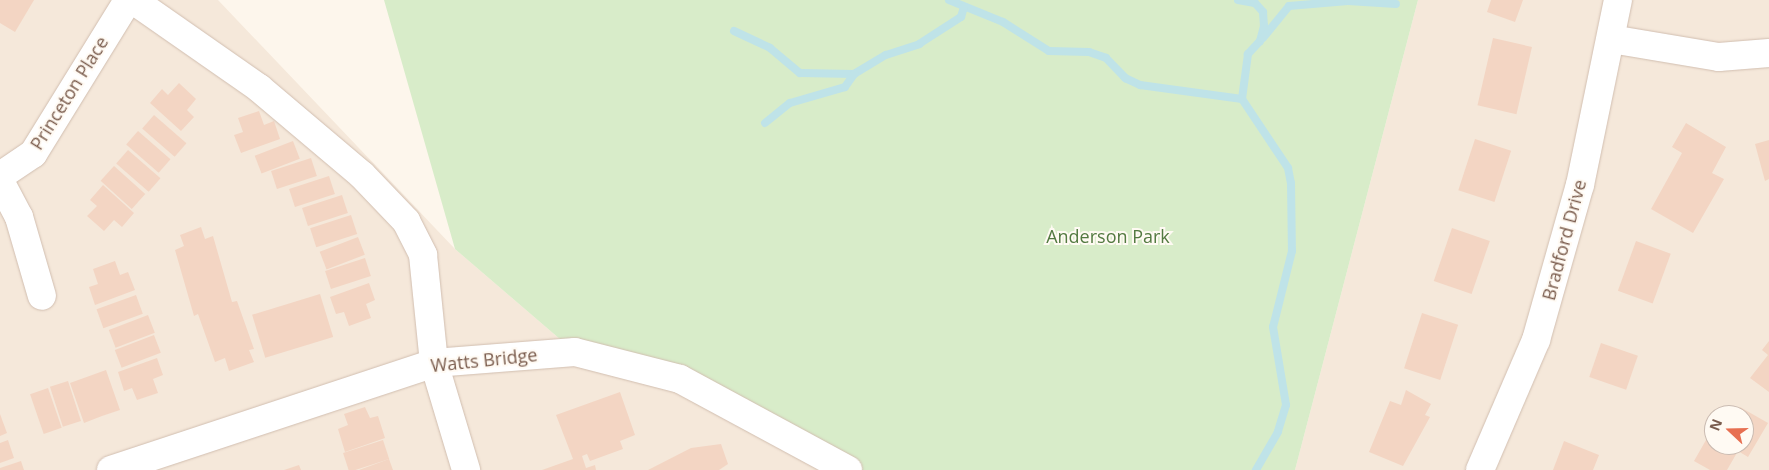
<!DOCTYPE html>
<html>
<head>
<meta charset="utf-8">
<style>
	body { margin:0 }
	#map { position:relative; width:1769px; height:470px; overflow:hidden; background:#fdf6ec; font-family:"Open Sans",sans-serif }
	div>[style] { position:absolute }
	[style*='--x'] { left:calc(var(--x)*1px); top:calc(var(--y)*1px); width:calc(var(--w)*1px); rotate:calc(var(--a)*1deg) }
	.residential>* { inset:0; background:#f5e8da }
	.green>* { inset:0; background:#d8ecc9 }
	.stream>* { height:8px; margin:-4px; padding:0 4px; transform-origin:4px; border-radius:4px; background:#bfe3e8 }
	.building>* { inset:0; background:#f3d5c3; transform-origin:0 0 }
	.roads { filter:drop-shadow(0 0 1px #d1beb0) drop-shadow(0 0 1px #d1beb0) }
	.minor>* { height:28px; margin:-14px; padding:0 14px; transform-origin:14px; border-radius:14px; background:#fff }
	span { translate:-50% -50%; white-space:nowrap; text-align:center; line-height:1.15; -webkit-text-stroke:4px #fffaf3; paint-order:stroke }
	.street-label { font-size:18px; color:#7a5c4d }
	.park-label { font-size:18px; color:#537a41 }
	.north { position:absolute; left:1704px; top:405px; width:50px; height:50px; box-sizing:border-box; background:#fffaf3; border:1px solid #cabbb1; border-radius:50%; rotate:291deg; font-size:14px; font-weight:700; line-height:20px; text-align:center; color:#7a5c4d }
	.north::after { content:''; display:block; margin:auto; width:18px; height:22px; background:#e76f51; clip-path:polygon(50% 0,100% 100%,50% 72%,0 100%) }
</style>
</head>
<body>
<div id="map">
	<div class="residential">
		<i style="clip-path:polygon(0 0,218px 0,455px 249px,575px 352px,680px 379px,848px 470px,0 470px)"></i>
		<i style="clip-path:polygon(evenodd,1418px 0,1769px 0,1769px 470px,1295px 470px,1418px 0,1714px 415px,1744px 415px,1744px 445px,1714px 445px,1714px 415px)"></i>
	</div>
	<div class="green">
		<i style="clip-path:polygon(384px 0,1418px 0,1295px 470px,848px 470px,680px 379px,575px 352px,455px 249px)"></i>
	</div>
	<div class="stream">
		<i style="--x:949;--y:0;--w:58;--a:22.2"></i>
		<i style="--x:1003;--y:22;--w:54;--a:32.2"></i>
		<i style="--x:1049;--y:51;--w:40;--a:1.4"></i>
		<i style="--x:1089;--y:52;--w:18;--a:19"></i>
		<i style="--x:1106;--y:58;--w:28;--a:46"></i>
		<i style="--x:1125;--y:78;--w:17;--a:25"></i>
		<i style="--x:1140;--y:85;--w:103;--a:7.8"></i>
		<i style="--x:1238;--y:0;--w:17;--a:10"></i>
		<i style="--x:1255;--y:3;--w:12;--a:48"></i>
		<i style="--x:1263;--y:12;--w:14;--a:86"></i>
		<i style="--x:1264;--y:26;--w:16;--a:105"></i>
		<i style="--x:1260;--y:41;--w:18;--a:133"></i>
		<i style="--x:1248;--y:54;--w:45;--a:97.6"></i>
		<i style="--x:1242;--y:99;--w:83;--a:56.3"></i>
		<i style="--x:1288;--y:168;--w:15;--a:79"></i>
		<i style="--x:1291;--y:183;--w:68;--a:89.2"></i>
		<i style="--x:1292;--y:251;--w:78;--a:104"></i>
		<i style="--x:1273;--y:327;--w:79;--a:80.5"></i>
		<i style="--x:1286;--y:405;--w:28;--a:107"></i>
		<i style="--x:1278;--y:432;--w:44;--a:120.1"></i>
		<i style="--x:734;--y:31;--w:40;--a:25"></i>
		<i style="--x:770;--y:48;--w:39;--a:40"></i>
		<i style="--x:800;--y:73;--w:54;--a:1.1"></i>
		<i style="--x:854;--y:74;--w:37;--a:-31"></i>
		<i style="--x:886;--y:55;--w:35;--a:-18"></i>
		<i style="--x:919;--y:44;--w:50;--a:-32.7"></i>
		<i style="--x:961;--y:17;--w:10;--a:-73"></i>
		<i style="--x:1263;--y:38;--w:41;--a:-50.9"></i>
		<i style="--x:1289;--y:6;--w:59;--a:-4.8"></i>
		<i style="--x:1348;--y:1;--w:48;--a:3.6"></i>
		<i style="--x:765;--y:123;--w:32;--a:-39"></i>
		<i style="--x:790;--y:103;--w:57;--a:-16.2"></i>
		<i style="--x:845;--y:87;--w:16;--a:-55"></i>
	</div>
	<div class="building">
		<i style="clip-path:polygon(0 0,34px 0,15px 32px,0 23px)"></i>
		<i style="clip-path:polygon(1491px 0,1523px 0,1515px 22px,1487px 12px)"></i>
		<i style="left:1493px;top:38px;width:40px;height:69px;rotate:13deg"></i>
		<i style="clip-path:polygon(179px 83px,196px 99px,187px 110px,194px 117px,181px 131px,150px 103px,162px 89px,168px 95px)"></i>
		<i style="clip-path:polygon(259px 111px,264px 125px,274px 121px,280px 139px,241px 153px,234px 135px,243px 132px,238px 118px)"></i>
		<i style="left:154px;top:115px;width:43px;height:18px;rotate:41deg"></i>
		<i style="clip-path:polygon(1686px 123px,1726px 147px,1712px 173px,1724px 179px,1693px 233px,1651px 209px,1682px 153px,1672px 147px)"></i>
		<i style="left:138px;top:131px;width:43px;height:18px;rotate:41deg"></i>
		<i style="left:1475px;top:139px;width:38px;height:54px;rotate:18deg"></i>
		<i style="clip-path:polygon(1769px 140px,1769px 179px,1765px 181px,1755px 144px)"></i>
		<i style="left:293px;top:141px;width:19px;height:41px;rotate:69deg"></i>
		<i style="left:128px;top:150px;width:43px;height:18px;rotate:41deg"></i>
		<i style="left:311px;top:158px;width:19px;height:42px;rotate:72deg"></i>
		<i style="left:114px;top:166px;width:42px;height:20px;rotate:42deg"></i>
		<i style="left:329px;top:176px;width:19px;height:42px;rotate:72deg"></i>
		<i style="clip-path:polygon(103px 185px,134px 213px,122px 227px,114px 220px,104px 231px,87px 216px,97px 206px,90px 200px)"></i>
		<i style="left:342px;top:195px;width:19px;height:42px;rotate:72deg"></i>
		<i style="left:351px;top:215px;width:20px;height:43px;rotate:72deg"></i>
		<i style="clip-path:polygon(201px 227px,205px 239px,213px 236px,232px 302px,237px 301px,254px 349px,249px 350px,254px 362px,229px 371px,225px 358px,215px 362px,198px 314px,194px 316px,175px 250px,184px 246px,180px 235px)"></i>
		<i style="left:1452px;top:228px;width:40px;height:56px;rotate:19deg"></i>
		<i style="left:358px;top:237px;width:19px;height:41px;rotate:69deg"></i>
		<i style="left:1636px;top:241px;width:37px;height:53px;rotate:20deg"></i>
		<i style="left:365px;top:258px;width:19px;height:42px;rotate:72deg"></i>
		<i style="clip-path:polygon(115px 261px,120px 275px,128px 272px,135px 290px,95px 305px,89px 287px,98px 284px,93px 269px)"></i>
		<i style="clip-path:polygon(369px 283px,375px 300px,366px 304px,371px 318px,349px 326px,344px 312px,336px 314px,330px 297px)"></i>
		<i style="left:320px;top:294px;width:45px;height:71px;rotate:73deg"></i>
		<i style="left:136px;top:295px;width:20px;height:42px;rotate:70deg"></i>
		<i style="left:1422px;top:313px;width:38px;height:58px;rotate:18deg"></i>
		<i style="left:148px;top:315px;width:19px;height:42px;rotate:69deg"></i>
		<i style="left:154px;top:335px;width:19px;height:42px;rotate:69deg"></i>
		<i style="clip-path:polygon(1769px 341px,1769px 392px,1750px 378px,1768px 355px,1762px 350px)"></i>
		<i style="left:1601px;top:343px;width:39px;height:36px;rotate:19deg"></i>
		<i style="clip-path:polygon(157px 358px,163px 375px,153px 379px,158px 393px,137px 400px,132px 388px,124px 391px,118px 372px)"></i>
		<i style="clip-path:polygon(106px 370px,120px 410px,102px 416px,98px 404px,102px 416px,84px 423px,70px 383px)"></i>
		<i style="left:68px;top:381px;width:42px;height:19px;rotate:72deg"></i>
		<i style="left:48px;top:388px;width:42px;height:19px;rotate:71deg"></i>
		<i style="clip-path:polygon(1406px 390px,1431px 404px,1425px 415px,1430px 417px,1403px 466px,1369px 452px,1390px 401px,1401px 405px)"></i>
		<i style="clip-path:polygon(620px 392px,635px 435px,620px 441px,623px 449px,590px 461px,587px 454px,582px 456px,586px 468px,595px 465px,596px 470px,542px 470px,573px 459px,556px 415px)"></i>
		<i style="clip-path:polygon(365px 407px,370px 418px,378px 416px,385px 438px,345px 452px,338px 429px,348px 425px,344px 414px)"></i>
		<i style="clip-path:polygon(1719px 407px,1733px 415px,1714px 415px)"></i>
		<i style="clip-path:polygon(1740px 407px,1768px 423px,1748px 457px,1738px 451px,1727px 470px,1710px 470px,1694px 461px,1710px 433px,1705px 430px,1714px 415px,1714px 445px,1744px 445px,1744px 415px,1735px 415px)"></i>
		<i style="clip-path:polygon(0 414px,7px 433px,0 436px)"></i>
		<i style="clip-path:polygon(8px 440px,14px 458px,0 463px,0 443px)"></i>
		<i style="left:383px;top:440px;width:20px;height:42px;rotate:72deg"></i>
		<i style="clip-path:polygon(1564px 441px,1599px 455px,1593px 470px,1553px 470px)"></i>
		<i style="clip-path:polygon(721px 444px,728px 464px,719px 470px,648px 470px,691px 448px)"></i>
		<i style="clip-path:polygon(389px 459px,393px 470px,359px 470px)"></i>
		<i style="clip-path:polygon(21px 461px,24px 470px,0 470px,0 468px)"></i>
		<i style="clip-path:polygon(299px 465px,301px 470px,284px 470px)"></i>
	</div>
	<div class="roads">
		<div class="minor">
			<i style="--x:133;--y:0;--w:154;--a:34.9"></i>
			<i style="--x:259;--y:88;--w:135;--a:40.2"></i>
			<i style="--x:362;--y:175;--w:64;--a:46.3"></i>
			<i style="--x:406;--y:221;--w:38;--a:63"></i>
			<i style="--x:423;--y:255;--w:109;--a:84.2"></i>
			<i style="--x:434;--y:363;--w:112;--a:73.3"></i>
			<i style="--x:1611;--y:39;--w:109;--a:9.5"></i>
			<i style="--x:1719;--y:57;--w:50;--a:-4.6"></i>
			<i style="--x:0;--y:176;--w:40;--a:-34"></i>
			<i style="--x:33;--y:154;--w:181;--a:-58.3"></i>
			<i style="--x:0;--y:181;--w:41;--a:62.2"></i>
			<i style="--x:19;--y:217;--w:82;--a:73.8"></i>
			<i style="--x:111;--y:470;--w:340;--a:-18.3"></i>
			<i style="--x:434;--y:363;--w:141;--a:-4.5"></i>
			<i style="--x:575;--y:352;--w:108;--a:14.4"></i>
			<i style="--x:680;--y:379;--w:191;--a:28.4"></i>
			<i style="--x:1480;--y:470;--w:142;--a:-66.7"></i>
			<i style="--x:1536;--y:340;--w:161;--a:-74.2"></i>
			<i style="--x:1580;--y:185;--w:189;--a:-78.4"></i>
		</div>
	</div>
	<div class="street-label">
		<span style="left:69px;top:93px;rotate:-58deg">Princeton Place</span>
		<span style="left:1564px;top:240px;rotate:-75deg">Bradford Drive</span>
		<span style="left:484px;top:360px;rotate:-6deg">Watts Bridge</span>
	</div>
	<div class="park-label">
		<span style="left:1108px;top:236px">Anderson Park</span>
	</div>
	<div class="north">N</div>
</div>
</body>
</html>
